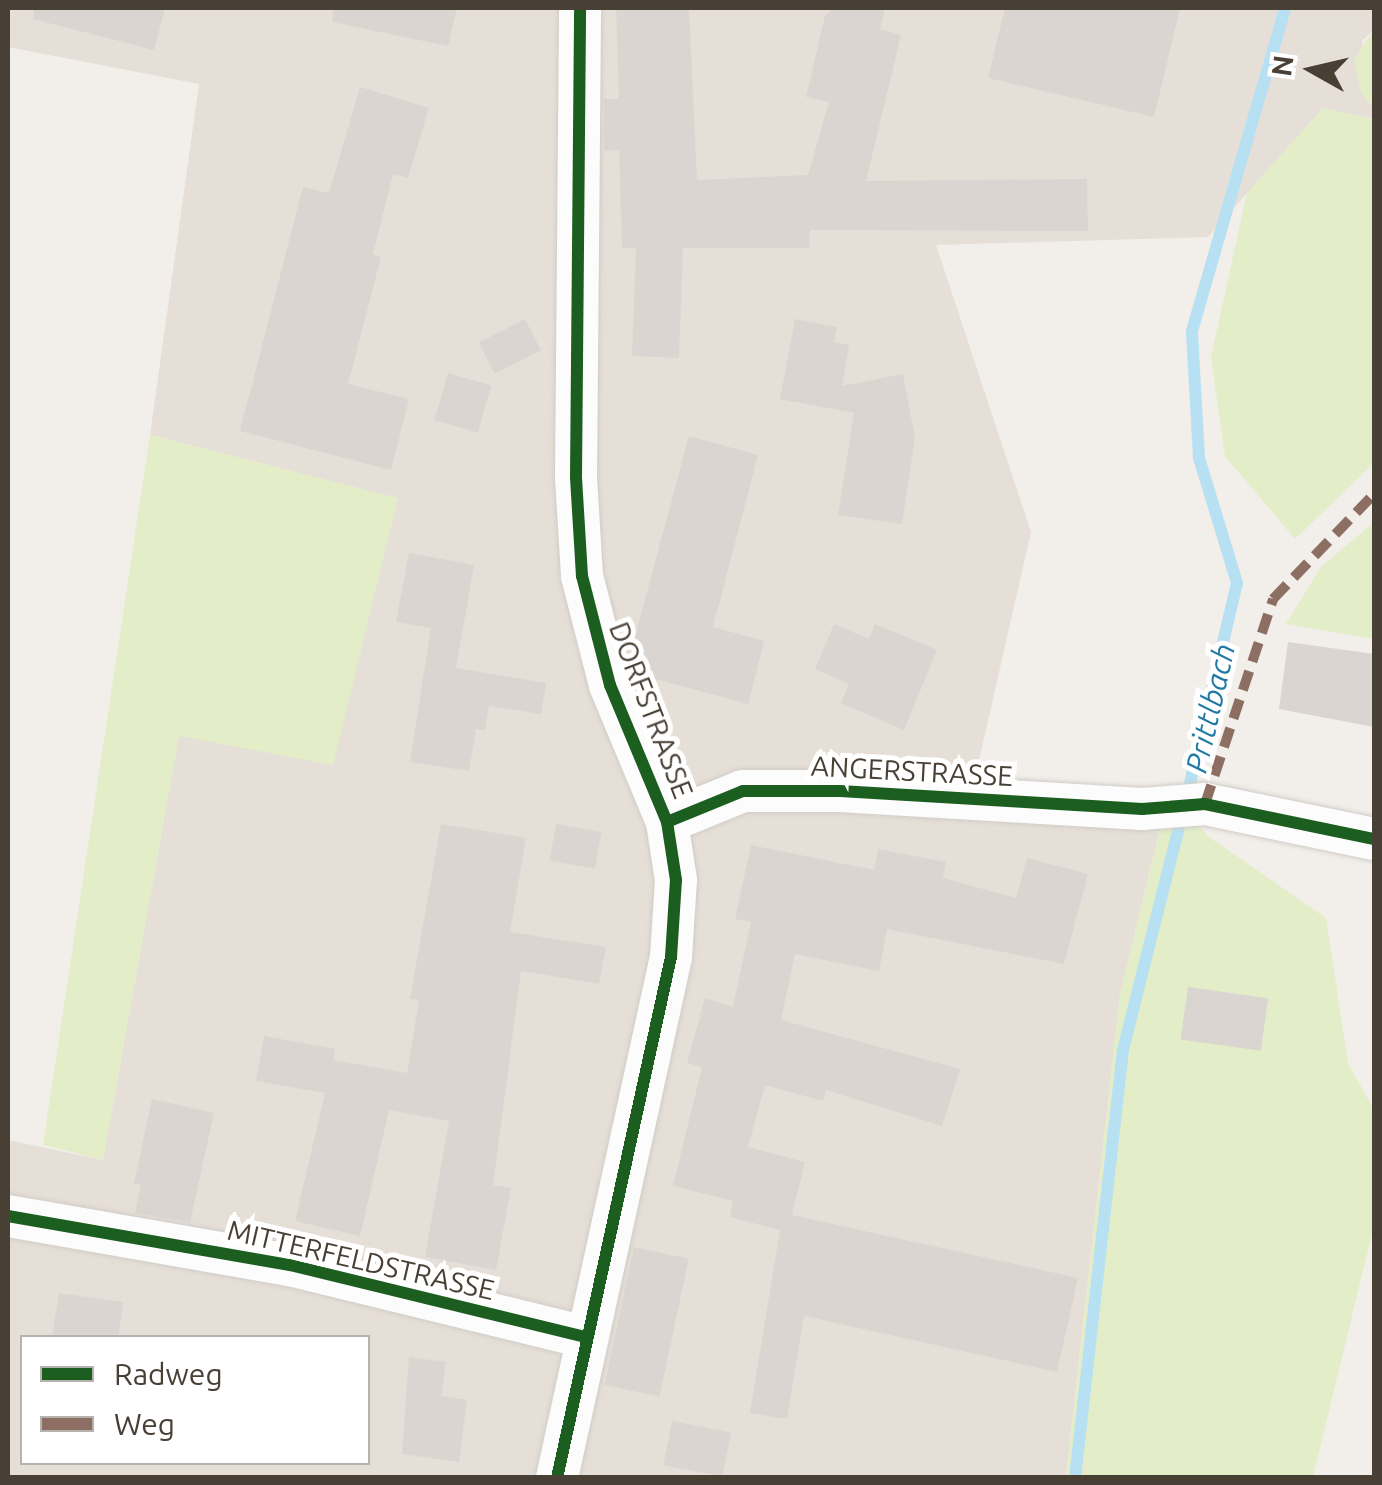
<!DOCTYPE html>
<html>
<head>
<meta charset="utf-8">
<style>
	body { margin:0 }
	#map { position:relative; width:1382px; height:1485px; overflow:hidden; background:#f2eeea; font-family:Ubuntu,sans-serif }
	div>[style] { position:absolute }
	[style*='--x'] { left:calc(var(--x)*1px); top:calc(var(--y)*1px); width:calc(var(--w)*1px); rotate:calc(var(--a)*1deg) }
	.residential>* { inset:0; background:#e6dfd7 }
	.green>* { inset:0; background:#e3edc8 }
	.stream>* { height:12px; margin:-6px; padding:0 6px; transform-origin:6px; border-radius:6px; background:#b7e1f3 }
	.building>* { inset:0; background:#dad5d1; transform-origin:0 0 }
	.roads { filter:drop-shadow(0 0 2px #d0ccc7) drop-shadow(0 0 2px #d0ccc7) }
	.street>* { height:42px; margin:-21px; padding:0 21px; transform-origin:21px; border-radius:21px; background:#fdfcfc }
	.quiet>* { height:10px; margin-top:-5px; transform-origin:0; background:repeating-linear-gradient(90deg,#8d6e63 0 20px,transparent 0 30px) }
	.cycleway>* { height:12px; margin:-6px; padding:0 6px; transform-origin:6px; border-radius:6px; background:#1b5e20 }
	span { translate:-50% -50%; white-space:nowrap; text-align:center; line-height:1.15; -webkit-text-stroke:10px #fff; paint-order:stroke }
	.street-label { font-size:28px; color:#483f35 }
	.water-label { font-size:30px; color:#217aa4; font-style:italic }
	.frame { position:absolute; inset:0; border:10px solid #483f35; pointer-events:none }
	.legend { position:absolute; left:20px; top:1335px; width:350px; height:130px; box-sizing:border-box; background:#fff; border:2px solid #b6b2ae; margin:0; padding:12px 18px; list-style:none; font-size:30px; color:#483f35 }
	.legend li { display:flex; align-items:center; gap:20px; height:50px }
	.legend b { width:50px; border:2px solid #b6b2ae }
	.north { position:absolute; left:1262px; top:20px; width:100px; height:100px; -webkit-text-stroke:8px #fff; paint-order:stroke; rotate:278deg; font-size:28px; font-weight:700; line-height:40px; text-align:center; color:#483f35 }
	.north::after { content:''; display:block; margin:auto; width:35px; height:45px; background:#483f35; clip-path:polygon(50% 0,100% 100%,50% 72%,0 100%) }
</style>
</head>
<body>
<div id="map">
	<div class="residential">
		<i style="clip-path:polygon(evenodd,8px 8px,1374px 8px,1374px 29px,1362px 41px,1374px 119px,1322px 109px,1208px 237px,936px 245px,1031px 532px,975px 778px,1169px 792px,1120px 994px,1066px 1477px,8px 1478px,8px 1140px,103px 1160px,179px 735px,397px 498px,150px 435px,199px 84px,8px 47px,8px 8px,22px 1338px,368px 1338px,368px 1462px,22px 1462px,22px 1338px)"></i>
	</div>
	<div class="green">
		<i style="clip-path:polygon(1374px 29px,1374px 110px,1361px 92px,1354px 60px)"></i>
		<i style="clip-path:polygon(1323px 108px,1374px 119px,1374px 463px,1295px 539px,1225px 456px,1211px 357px,1247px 193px)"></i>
		<i style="clip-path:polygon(150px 435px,398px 498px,333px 765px,179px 736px,103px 1160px,43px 1145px)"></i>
		<i style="clip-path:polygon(1374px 522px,1374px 639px,1286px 624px,1321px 567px)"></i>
		<i style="clip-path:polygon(1169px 792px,1209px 837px,1326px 918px,1348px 1063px,1374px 1110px,1374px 1225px,1313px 1477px,1066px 1478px,1120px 994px)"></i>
	</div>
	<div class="stream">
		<i style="--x:1187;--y:796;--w:219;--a:-76.8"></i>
		<i style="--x:1237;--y:583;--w:131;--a:-106.9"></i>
		<i style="--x:1199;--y:458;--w:127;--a:-93.2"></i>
		<i style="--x:1192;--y:331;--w:336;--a:-73.9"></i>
		<i style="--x:1075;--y:1478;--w:431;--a:-83.6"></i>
		<i style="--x:1123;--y:1050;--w:242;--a:-75.9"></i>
	</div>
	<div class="building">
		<i style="clip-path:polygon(34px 8px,165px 8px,154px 50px,33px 19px)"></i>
		<i style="clip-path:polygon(334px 8px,457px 8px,448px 46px,332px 22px)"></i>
		<i style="clip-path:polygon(616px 8px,689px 8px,697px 180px,808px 175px,829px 102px,806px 97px,825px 16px,832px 8px,885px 8px,880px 29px,901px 35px,866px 181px,1087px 179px,1088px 231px,810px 230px,809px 248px,683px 248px,679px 358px,632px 356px,636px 248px,622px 248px,619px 150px,604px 151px,604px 99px,619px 99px)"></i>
		<i style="clip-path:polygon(1005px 8px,1180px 8px,1154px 117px,988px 78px)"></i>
		<i style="clip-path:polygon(360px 87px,429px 108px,408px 178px,393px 174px,373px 254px,381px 257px,348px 384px,409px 399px,391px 470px,240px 431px,303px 187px,329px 193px)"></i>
		<i style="left:525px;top:319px;width:35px;height:52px;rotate:63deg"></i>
		<i style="clip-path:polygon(795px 319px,837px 327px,834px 342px,849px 345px,842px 386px,903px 374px,915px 438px,902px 524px,838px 515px,854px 413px,780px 399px)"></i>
		<i style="left:448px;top:373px;width:45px;height:49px;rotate:16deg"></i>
		<i style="clip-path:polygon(689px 436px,758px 455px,713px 627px,764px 641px,748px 704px,633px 673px,629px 659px)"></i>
		<i style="clip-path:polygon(409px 553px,474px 565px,456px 668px,546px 683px,541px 714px,489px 706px,485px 730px,476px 729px,469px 771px,410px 762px,431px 628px,396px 622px)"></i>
		<i style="clip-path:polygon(834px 624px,869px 639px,875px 624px,937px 650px,904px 730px,841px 703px,849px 684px,815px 669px)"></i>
		<i style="clip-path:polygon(1288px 642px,1374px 654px,1374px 727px,1279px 709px)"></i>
		<i style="clip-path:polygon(441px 824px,526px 838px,510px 932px,606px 947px,599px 984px,521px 971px,493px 1185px,511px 1188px,496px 1270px,425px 1257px,449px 1121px,389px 1110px,360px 1236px,295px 1221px,325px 1093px,256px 1081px,264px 1036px,335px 1049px,333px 1060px,407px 1073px,419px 1000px,410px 999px)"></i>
		<i style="left:556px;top:824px;width:46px;height:37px;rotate:10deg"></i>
		<i style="clip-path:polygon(751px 845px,874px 870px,878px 849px,946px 862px,943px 878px,1016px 898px,1027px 858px,1088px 874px,1064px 964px,887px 929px,879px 971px,795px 954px,781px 1020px,960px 1069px,942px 1126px,826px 1090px,823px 1101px,765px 1085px,748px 1147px,805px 1162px,792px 1215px,1078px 1278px,1057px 1372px,804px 1316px,787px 1419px,750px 1413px,780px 1230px,730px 1217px,733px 1201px,673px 1186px,702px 1067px,687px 1063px,705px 998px,733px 1007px,751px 922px,735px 919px)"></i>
		<i style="left:1188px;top:987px;width:81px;height:53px;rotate:8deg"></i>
		<i style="clip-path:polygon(152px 1099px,214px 1113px,190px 1222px,135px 1213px,141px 1185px,134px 1184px)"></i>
		<i style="left:634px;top:1247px;width:56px;height:141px;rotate:12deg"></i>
		<i style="clip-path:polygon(59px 1293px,123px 1302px,118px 1338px,52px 1338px)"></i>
		<i style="clip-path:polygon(409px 1357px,446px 1362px,441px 1396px,467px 1400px,459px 1462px,402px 1454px)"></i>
		<i style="left:672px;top:1421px;width:60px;height:45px;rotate:11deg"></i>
	</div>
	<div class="roads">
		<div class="street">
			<i style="--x:667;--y:822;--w:82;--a:-22.2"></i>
			<i style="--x:743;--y:791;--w:97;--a:0"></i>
			<i style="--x:840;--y:791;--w:303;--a:3.4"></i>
			<i style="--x:1142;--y:809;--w:63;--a:-4.5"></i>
			<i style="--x:1205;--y:804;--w:173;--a:11.7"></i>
			<i style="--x:8;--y:1216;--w:286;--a:9.9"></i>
			<i style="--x:290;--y:1265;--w:304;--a:13.7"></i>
			<i style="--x:557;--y:1478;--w:533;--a:-77.66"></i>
			<i style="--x:671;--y:957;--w:77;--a:-86.3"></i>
			<i style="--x:676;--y:880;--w:59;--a:-98.8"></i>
			<i style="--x:667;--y:822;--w:148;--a:-112.6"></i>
			<i style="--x:610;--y:685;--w:113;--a:-104.4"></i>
			<i style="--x:582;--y:576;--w:99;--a:-93.5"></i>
			<i style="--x:576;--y:477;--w:469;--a:-89.5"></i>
		</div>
	</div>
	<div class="quiet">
		<i style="--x:1205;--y:804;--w:216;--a:-71.6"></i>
		<i style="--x:1273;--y:599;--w:146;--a:-46.1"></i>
	</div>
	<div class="cycleway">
		<i style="--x:667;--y:822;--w:82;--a:-22.2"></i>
		<i style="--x:743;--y:791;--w:97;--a:0"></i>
		<i style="--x:840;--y:791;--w:303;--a:3.4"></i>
		<i style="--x:1142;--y:809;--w:63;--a:-4.5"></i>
		<i style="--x:1205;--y:804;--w:173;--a:11.7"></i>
		<i style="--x:8;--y:1216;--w:286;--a:9.9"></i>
		<i style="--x:290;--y:1265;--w:304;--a:13.7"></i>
		<i style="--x:557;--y:1478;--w:533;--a:-77.66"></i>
		<i style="--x:671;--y:957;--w:77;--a:-86.3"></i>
		<i style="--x:676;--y:880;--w:59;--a:-98.8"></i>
		<i style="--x:667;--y:822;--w:148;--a:-112.6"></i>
		<i style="--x:610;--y:685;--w:113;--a:-104.4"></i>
		<i style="--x:582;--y:576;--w:99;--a:-93.5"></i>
		<i style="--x:576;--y:477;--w:469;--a:-89.5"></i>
	</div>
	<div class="street-label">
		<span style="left:651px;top:710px;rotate:69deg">DORFSTRASSE</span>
		<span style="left:912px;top:771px;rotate:3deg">ANGERSTRASSE</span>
		<span style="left:361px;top:1260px;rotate:13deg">MITTERFELDSTRASSE</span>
	</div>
	<div class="water-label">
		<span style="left:1210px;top:708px;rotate:-77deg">Prittlbach</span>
	</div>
	<div class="frame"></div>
	<ul class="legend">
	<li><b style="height:12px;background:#1b5e20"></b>Radweg</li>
	<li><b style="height:12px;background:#8d6e63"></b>Weg</li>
	</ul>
	<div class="north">N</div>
</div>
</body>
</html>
